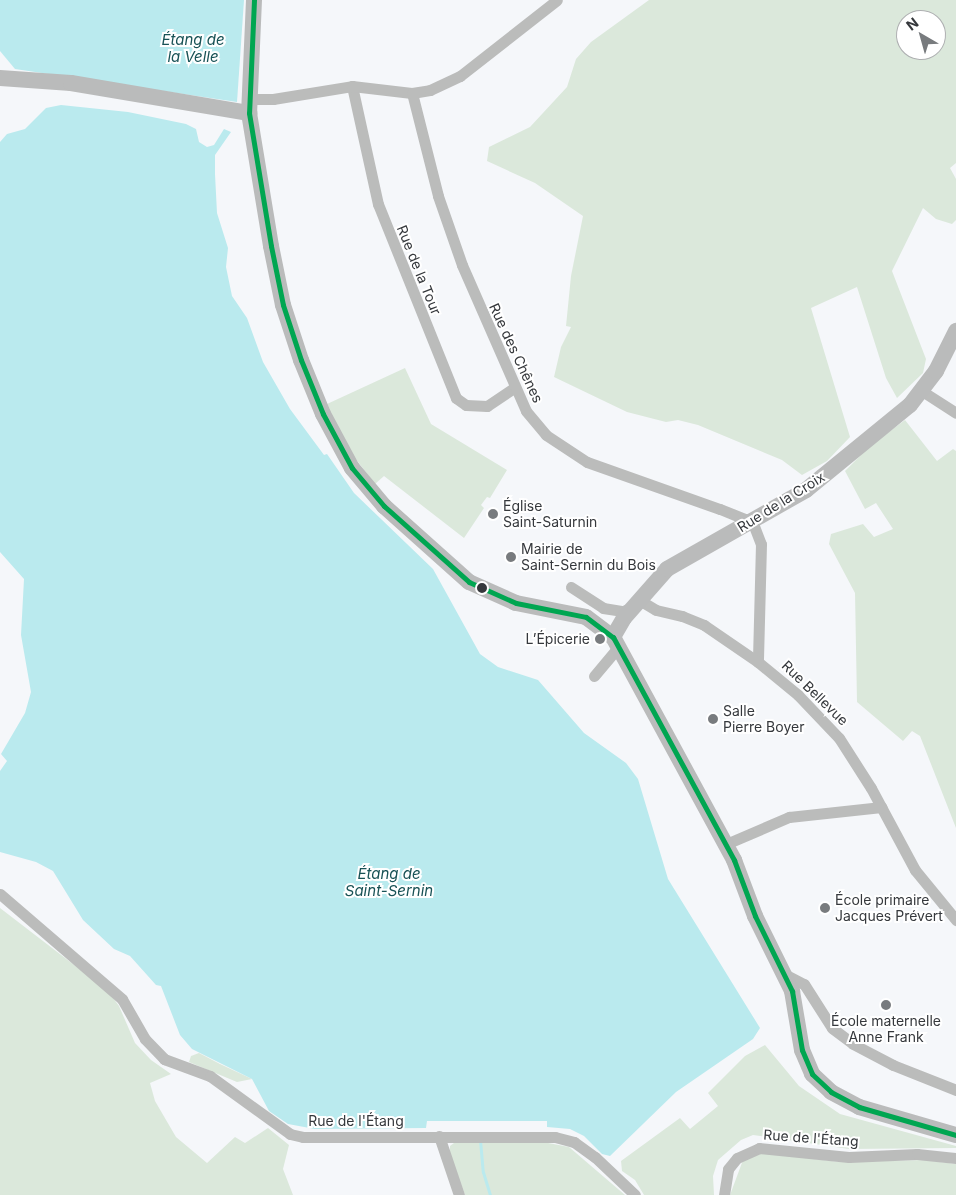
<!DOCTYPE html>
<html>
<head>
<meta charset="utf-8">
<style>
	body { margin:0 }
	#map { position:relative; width:956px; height:1195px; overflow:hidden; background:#f5f7fa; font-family:Inter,sans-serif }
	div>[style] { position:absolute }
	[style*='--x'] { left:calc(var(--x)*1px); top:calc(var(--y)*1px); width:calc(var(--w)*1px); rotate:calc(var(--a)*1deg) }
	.green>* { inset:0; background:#dbe8db }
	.water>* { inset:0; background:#baeaee }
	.stream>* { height:3px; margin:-1.5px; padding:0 1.5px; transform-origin:1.5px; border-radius:1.5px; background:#baeaee }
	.street>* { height:11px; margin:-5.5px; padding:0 5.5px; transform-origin:5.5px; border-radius:5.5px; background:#bbbcbb }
	.secondary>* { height:16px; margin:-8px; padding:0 8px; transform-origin:8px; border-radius:8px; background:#babbbb }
	.bus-1>* { height:5px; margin:-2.5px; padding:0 2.5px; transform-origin:2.5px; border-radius:2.5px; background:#00a651 }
	.dots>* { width:14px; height:14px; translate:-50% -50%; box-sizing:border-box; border:2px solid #fff; border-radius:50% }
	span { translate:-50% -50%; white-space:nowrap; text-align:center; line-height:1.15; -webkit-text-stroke:4px #fff; paint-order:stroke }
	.street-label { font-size:14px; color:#35383c }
	.poi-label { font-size:14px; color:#35383c }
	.left { translate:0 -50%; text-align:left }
	.right { translate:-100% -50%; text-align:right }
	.water-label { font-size:15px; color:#185256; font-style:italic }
	.north { position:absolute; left:896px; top:10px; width:50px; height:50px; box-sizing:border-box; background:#fff; border:1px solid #aeafb1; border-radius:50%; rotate:322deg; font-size:14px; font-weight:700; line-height:20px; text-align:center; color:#35383c }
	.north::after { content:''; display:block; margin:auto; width:18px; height:22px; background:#787b7e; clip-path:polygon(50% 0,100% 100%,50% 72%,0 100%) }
</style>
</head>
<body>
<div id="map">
	<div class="green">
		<i style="clip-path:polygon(evenodd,649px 0,956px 0,956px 163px,950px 168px,956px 179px,956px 220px,952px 224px,936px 219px,923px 208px,892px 271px,926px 359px,923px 373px,897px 398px,886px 378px,857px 287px,811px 308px,850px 437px,827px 461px,802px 475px,782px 460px,698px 425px,678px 420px,666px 422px,627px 412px,554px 377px,561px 347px,571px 327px,566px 326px,571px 276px,583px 216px,535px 183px,487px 161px,489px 147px,530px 127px,567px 87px,576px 59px,591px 42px,649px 0,906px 20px,936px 20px,936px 50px,906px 50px,906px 20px)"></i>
		<i style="clip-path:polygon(405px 368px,431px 424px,507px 470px,490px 498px,487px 497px,481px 505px,484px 508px,464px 538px,384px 476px,375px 484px,345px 445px,327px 404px)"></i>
		<i style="clip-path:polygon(905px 420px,937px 461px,953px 449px,956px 451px,956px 828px,920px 736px,912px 731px,903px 741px,857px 702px,855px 593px,829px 544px,831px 534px,863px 524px,874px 537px,893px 529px,876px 503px,865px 509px,845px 471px,870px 446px)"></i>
		<i style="clip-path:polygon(0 908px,108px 991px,119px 1006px,135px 1043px,151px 1060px,171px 1074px,150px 1083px,155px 1101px,176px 1137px,207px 1163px,235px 1137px,245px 1143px,268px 1128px,289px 1145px,283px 1169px,293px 1195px,0 1195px)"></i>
		<i style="clip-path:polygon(765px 1045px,799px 1086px,840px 1114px,956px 1146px,956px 1148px,849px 1149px,753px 1135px,741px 1140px,718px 1160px,713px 1176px,714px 1195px,644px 1195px,635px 1180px,622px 1171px,621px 1161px,680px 1118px,690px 1129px,718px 1106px,708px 1093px,745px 1056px)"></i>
		<i style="clip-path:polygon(199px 1053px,220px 1064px,252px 1079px,237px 1082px,189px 1062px,191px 1056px)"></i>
		<i style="clip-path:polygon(458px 1140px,543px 1142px,569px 1147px,625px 1195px,465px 1195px,450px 1154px,450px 1146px)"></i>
		<i style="clip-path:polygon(763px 1153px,840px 1162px,924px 1160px,956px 1164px,956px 1195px,730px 1195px,743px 1160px)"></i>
	</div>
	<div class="water">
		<i style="clip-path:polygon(0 0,244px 0,237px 102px,15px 69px,0 51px)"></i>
		<i style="clip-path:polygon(61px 105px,128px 112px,186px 124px,196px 129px,199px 142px,207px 147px,214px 145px,224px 129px,231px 132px,215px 155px,215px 174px,217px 213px,228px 248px,226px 267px,232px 296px,247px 318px,263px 362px,290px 409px,324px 455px,327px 454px,354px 493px,433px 569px,480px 654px,498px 667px,538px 680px,584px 733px,626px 763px,638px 779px,668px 879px,760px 1028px,753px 1039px,676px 1092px,610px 1156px,602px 1154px,584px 1136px,570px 1129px,547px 1127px,547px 1121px,427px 1121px,426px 1128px,315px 1129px,288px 1124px,269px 1111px,252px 1079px,192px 1049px,180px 1035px,161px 986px,156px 985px,130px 956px,114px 949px,83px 920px,53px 871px,36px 862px,0 852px,0 771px,7px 761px,1px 754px,25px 713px,31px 692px,21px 635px,24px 579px,0 552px,0 142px,7px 134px,25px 129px,46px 108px)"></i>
	</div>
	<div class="stream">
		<i style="--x:480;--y:1140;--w:32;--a:85"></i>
		<i style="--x:483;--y:1172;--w:24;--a:73"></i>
	</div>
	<div class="street">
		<i style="--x:352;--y:86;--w:121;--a:77.6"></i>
		<i style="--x:378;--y:204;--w:209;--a:68.1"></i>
		<i style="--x:456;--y:398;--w:12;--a:35"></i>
		<i style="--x:466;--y:405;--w:21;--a:3"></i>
		<i style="--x:487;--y:406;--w:32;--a:-34"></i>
		<i style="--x:412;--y:93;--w:106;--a:75.8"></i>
		<i style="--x:438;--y:196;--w:73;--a:70.8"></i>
		<i style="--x:462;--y:265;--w:159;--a:66.3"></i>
		<i style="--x:526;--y:411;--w:31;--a:50"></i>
		<i style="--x:546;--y:435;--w:49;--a:33.4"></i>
		<i style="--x:587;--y:462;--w:141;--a:19.5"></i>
		<i style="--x:720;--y:509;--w:27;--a:22"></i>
		<i style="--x:745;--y:519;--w:11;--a:38"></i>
		<i style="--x:754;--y:526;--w:19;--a:69"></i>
		<i style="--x:761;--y:544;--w:118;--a:91.5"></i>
		<i style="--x:758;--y:662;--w:52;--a:39.5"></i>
		<i style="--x:798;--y:695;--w:59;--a:46.4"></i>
		<i style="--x:839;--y:738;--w:59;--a:57.4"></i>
		<i style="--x:871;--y:788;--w:93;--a:61.8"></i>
		<i style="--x:915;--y:870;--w:65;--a:50.6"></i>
		<i style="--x:249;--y:99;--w:24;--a:0"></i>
		<i style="--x:273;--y:99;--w:80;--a:-9.3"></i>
		<i style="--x:352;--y:86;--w:60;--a:6.7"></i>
		<i style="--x:412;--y:93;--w:18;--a:-9"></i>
		<i style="--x:430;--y:90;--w:33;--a:-25"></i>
		<i style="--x:460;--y:76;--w:123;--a:-38.1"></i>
		<i style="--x:922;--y:391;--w:40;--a:32.9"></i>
		<i style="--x:571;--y:587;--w:38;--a:33"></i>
		<i style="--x:603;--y:608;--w:20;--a:9"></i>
		<i style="--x:623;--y:611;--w:11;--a:-22"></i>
		<i style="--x:641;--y:601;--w:17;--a:31"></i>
		<i style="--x:656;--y:610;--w:27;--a:13"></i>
		<i style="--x:682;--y:616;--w:24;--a:22"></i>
		<i style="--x:704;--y:625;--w:65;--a:34.4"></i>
		<i style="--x:594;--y:676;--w:39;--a:-50"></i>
		<i style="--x:726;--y:844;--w:69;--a:-23.2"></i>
		<i style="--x:789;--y:817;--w:93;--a:-6.2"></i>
		<i style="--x:0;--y:894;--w:161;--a:40.7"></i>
		<i style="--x:122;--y:999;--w:46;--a:60.1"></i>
		<i style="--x:145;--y:1039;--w:28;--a:46"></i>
		<i style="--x:164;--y:1059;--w:49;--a:20.3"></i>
		<i style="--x:210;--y:1076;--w:99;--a:35.9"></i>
		<i style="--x:290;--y:1134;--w:13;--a:13"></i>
		<i style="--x:303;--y:1137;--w:252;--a:0"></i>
		<i style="--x:555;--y:1137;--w:20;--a:15"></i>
		<i style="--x:574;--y:1142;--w:26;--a:36"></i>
		<i style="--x:595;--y:1157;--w:55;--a:43.5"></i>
		<i style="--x:786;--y:975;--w:20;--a:27"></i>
		<i style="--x:804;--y:984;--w:52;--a:57.5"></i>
		<i style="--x:832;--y:1028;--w:26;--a:37"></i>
		<i style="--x:853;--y:1044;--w:45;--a:27.7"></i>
		<i style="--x:893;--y:1065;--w:68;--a:21.6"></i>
		<i style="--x:439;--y:1136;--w:62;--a:71.3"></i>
		<i style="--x:724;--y:1195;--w:26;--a:-81"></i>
		<i style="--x:728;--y:1169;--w:14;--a:-51"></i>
		<i style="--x:737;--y:1158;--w:24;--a:-24"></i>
		<i style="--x:759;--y:1148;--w:90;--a:5.7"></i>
		<i style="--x:849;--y:1157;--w:68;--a:-2.5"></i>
		<i style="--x:917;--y:1154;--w:39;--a:6"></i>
	</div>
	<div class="secondary">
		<i style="--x:254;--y:0;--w:113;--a:92.5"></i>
		<i style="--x:249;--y:113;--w:135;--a:80.6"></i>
		<i style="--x:271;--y:246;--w:60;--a:78.5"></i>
		<i style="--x:283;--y:305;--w:58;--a:71.9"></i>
		<i style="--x:301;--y:360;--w:58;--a:67.8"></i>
		<i style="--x:323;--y:414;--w:61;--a:61.8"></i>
		<i style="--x:352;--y:468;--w:50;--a:49.9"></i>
		<i style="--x:384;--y:506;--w:114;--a:41.8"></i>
		<i style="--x:469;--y:582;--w:51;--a:24.1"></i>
		<i style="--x:516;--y:603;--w:71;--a:11.3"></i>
		<i style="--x:586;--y:617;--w:34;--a:37"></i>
		<i style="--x:613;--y:637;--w:254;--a:61.5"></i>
		<i style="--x:734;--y:860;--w:60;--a:69.4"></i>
		<i style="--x:755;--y:916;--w:84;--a:63.7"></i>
		<i style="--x:792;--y:991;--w:60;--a:80.4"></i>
		<i style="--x:802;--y:1050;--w:26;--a:67"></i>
		<i style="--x:812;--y:1074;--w:26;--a:43"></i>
		<i style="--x:831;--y:1092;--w:32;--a:28"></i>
		<i style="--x:859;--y:1107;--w:101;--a:16.1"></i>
		<i style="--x:0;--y:78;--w:71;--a:4"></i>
		<i style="--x:71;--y:83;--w:181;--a:9.6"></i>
		<i style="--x:613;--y:637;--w:22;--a:-60"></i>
		<i style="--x:624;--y:618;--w:65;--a:-48.7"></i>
		<i style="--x:667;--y:569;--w:160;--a:-29.6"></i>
		<i style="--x:806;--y:490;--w:134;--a:-39.3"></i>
		<i style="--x:910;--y:405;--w:43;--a:-52.6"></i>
		<i style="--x:936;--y:371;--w:45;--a:-63.4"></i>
	</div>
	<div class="bus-1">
		<i style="--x:254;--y:0;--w:113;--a:92.5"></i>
		<i style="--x:249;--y:113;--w:135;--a:80.6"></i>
		<i style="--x:271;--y:246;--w:60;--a:78.5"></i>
		<i style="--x:283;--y:305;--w:58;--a:71.9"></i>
		<i style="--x:301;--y:360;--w:58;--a:67.8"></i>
		<i style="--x:323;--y:414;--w:61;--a:61.8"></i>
		<i style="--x:352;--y:468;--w:50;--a:49.9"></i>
		<i style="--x:384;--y:506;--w:114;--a:41.8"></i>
		<i style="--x:469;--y:582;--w:51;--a:24.1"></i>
		<i style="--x:516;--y:603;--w:71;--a:11.3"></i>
		<i style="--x:586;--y:617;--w:34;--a:37"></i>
		<i style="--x:613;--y:637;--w:254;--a:61.5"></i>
		<i style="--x:734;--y:860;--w:60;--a:69.4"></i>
		<i style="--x:755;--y:916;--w:84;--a:63.7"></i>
		<i style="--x:792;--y:991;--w:60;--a:80.4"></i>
		<i style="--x:802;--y:1050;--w:26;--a:67"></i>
		<i style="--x:812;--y:1074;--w:26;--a:43"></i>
		<i style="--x:831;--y:1092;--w:32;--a:28"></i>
		<i style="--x:859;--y:1107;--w:101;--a:16.1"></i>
	</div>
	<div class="dots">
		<i style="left:493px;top:514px;background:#787b7e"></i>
		<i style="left:511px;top:557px;background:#787b7e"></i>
		<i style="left:482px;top:588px;background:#35383c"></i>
		<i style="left:600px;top:639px;background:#787b7e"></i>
		<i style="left:713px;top:719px;background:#787b7e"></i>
		<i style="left:825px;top:908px;background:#787b7e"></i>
		<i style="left:886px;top:1005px;background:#787b7e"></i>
	</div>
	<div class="street-label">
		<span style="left:419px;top:270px;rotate:68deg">Rue de la Tour</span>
		<span style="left:516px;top:353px;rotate:65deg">Rue des Chênes</span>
		<span style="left:781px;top:502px;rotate:-32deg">Rue de la Croix</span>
		<span style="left:815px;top:693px;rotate:44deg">Rue Bellevue</span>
		<span style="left:356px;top:1121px">Rue de l'Étang</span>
		<span style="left:811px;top:1138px;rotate:4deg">Rue de l'Étang</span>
	</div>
	<div class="poi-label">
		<span class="left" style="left:503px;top:514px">Église<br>Saint-Saturnin</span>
		<span class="left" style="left:521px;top:557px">Mairie de<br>Saint-Sernin du Bois</span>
		<span class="right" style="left:590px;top:639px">L’Épicerie</span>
		<span class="left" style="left:723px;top:719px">Salle<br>Pierre Boyer</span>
		<span class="left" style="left:835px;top:908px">École primaire<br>Jacques Prévert</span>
		<span style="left:886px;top:1029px">École maternelle<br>Anne Frank</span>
	</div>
	<div class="water-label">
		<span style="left:193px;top:48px">Étang de<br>la Velle</span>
		<span style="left:389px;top:882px">Étang de<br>Saint-Sernin</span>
	</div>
	<div class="north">N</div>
</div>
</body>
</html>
